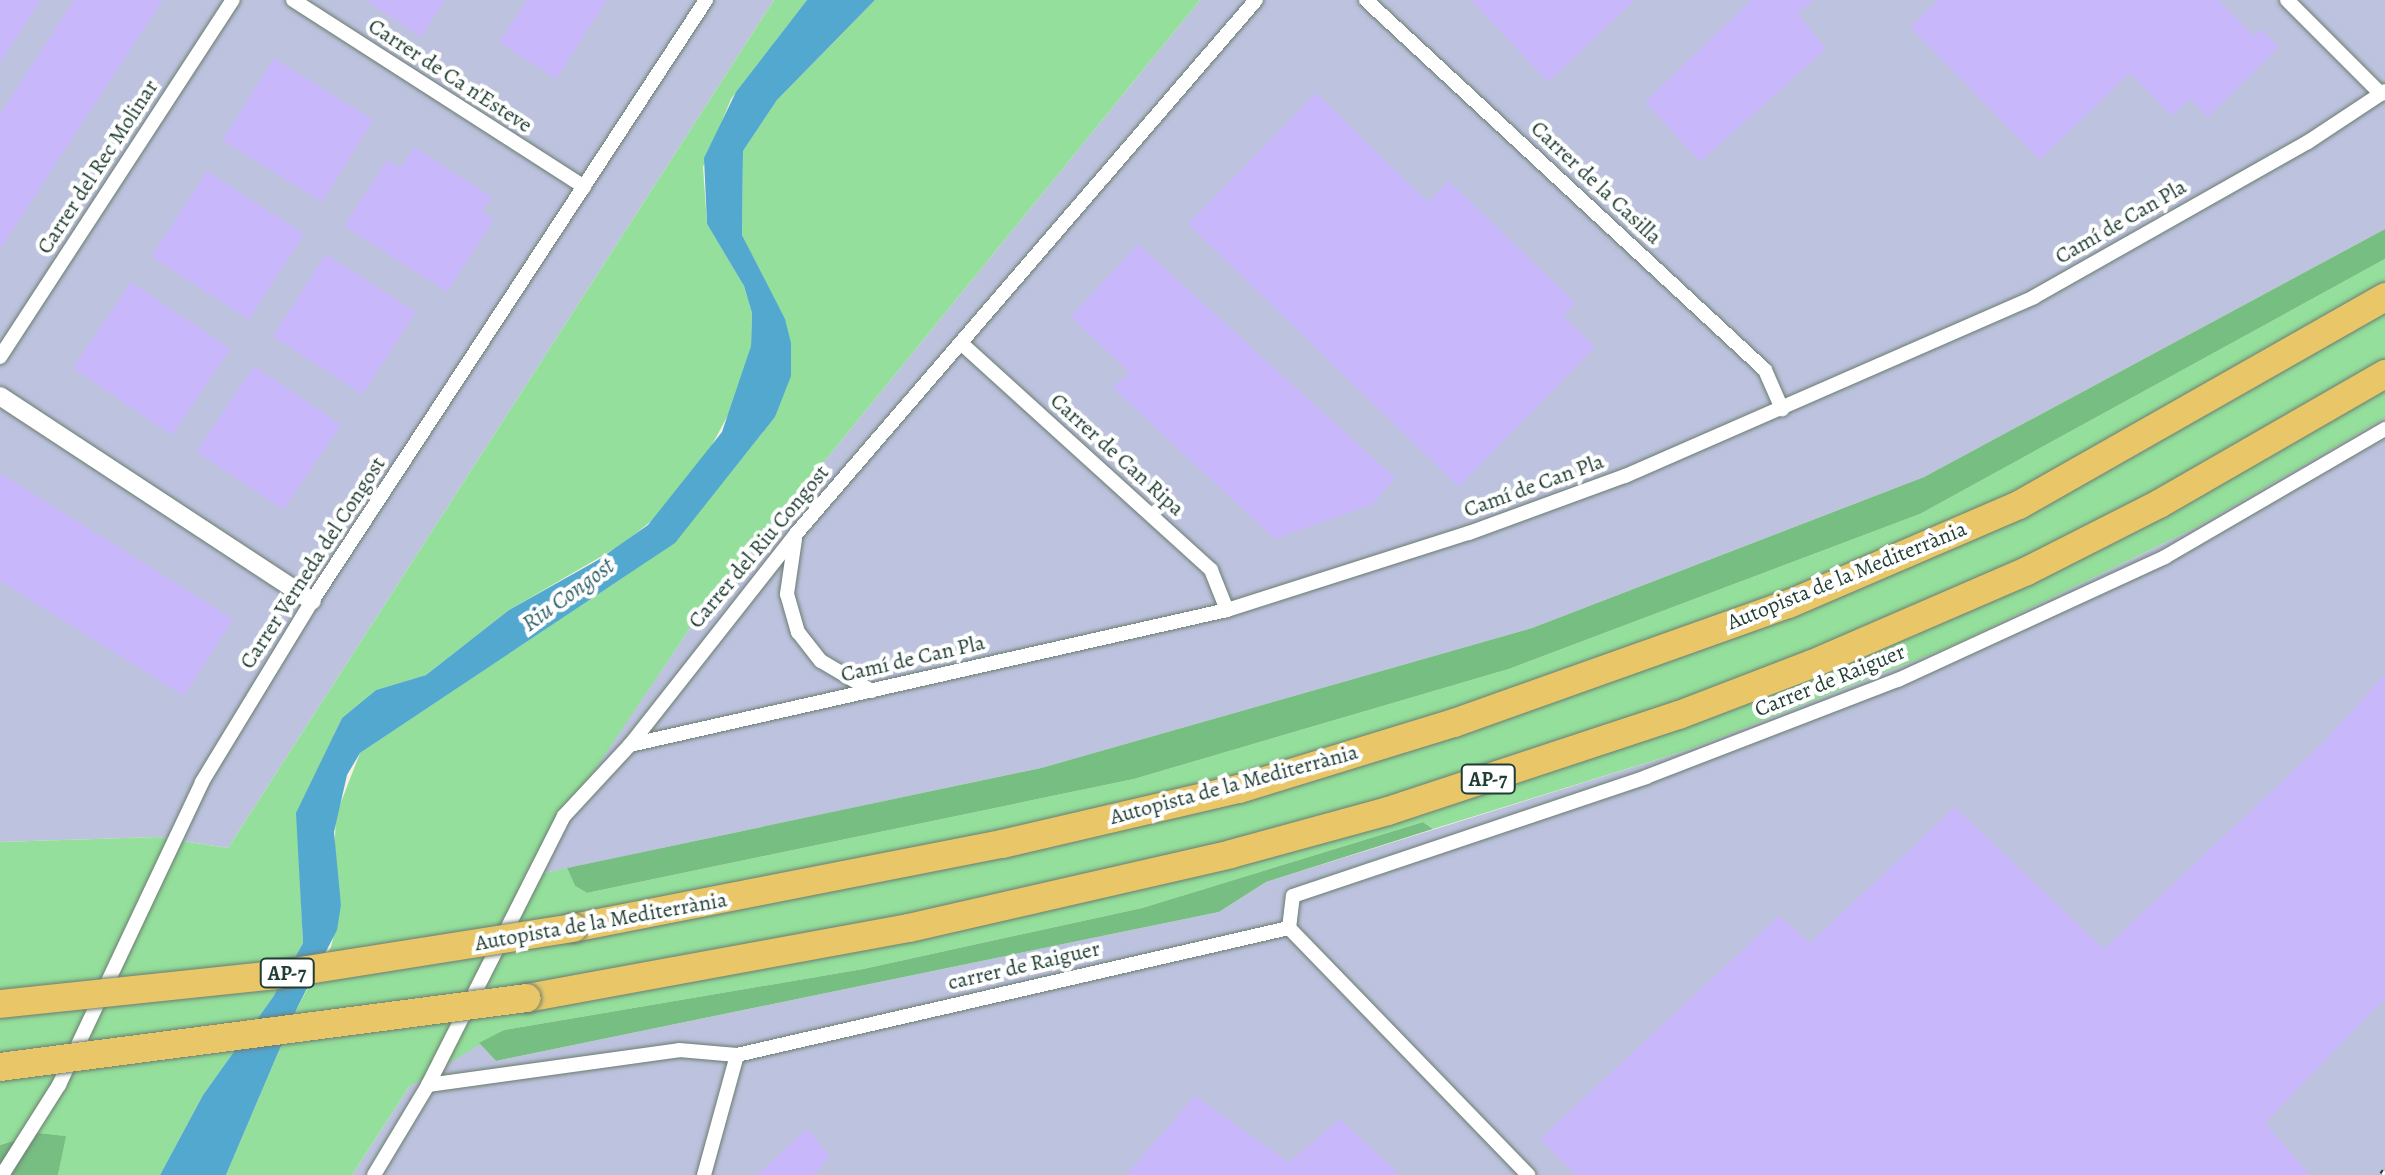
<!DOCTYPE html>
<html>
<head>
<meta charset="utf-8">
<style>
	body { margin:0 }
	#map { position:relative; width:2385px; height:1175px; overflow:hidden; background:#f7f1e3; font-family:Alegreya,serif }
	div>[style] { position:absolute }
	[style*='--x'] { left:calc(var(--x)*1px); top:calc(var(--y)*1px); width:calc(var(--w)*1px); rotate:calc(var(--a)*1deg) }
	.industrial>* { inset:0; background:#bdc3de }
	.green>* { inset:0; background:#94df9b }
	.forest>* { inset:0; background:#77be83 }
	.water>* { inset:0; background:#53a8cf }
	.building>* { inset:0; background:#c8b7fa; transform-origin:0 0 }
	.roads { filter:drop-shadow(0 0 2px #6b7c71) drop-shadow(0 0 2px #6b7c71) }
	.minor>* { height:14px; margin:-7px; padding:0 7px; transform-origin:7px; border-radius:7px; background:#fff }
	.tertiary>* { height:18px; margin:-9px; padding:0 9px; transform-origin:9px; border-radius:9px; background:#fff }
	.motorway>* { height:28px; margin:-14px; padding:0 14px; transform-origin:14px; border-radius:14px; background:#e9c769 }
	.rail>* { height:8px; margin-top:-4px; transform-origin:0; background:repeating-linear-gradient(90deg,#fff 0 15px,#1f3d34 0 30px); box-sizing:border-box; border-block:2px solid #1f3d34 }
	.bridges { filter:drop-shadow(0 0 2px #6b7c71) drop-shadow(0 0 2px #6b7c71) }
	.motorway-bridge>* { height:28px; margin:-14px; padding:0 14px; transform-origin:14px; border-radius:14px; background:#e9c769 }
	span { translate:-50% -50%; white-space:nowrap; text-align:center; line-height:1.15; -webkit-text-stroke:8px #fff; paint-order:stroke }
	.shield-label span { padding:2px 6px; background:#fff; border:2px solid; border-radius:6px; -webkit-text-stroke-width:0 }
	.shield-label { font-size:20px; color:#1f3d34; font-weight:700 }
	.street-label { font-size:22px; color:#1f3d34 }
	.water-label { font-size:24px; color:#31626a; font-style:italic }
</style>
</head>
<body>
<div id="map">
	<div class="industrial">
		<i style="clip-path:polygon(0 0,774px 0,228px 848px,157px 837px,0 842px)"></i>
		<i style="clip-path:polygon(1200px 0,2385px 0,2385px 229px,1924px 477px,1532px 628px,1041px 768px,521px 878px,696px 619px)"></i>
		<i style="clip-path:polygon(2385px 418px,2385px 1175px,352px 1175px,409px 1087px,479px 1043px,496px 1061px,1219px 912px,1266px 882px,1691px 749px,1955px 645px,2197px 527px)"></i>
	</div>
	<div class="green">
		<i style="clip-path:polygon(774px 0,807px 0,731px 99px,703px 167px,707px 224px,744px 286px,752px 313px,751px 346px,733px 406px,707px 454px,654px 519px,621px 545px,509px 610px,426px 675px,376px 690px,342px 718px,297px 813px,303px 943px,273px 997px,203px 1095px,160px 1175px,58px 1175px,65px 1136px,39px 1133px,0 1145px,0 842px,157px 837px,228px 848px)"></i>
		<i style="clip-path:polygon(875px 0,1200px 0,696px 619px,522px 878px,567px 868px,575px 886px,587px 893px,1134px 779px,1509px 669px,1920px 514px,2385px 259px,2385px 418px,2197px 527px,1955px 645px,1691px 749px,1433px 829px,1423px 822px,1142px 908px,863px 969px,504px 1030px,409px 1087px,352px 1175px,226px 1175px,298px 1006px,331px 947px,341px 905px,334px 858px,336px 815px,360px 753px,649px 560px,691px 522px,775px 417px,791px 368px,777px 306px,742px 235px,743px 151px,777px 100px)"></i>
	</div>
	<div class="forest">
		<i style="clip-path:polygon(2385px 229px,2385px 259px,1920px 514px,1509px 669px,1134px 779px,587px 893px,575px 886px,567px 868px,1041px 768px,1532px 628px,1924px 477px)"></i>
		<i style="clip-path:polygon(1423px 822px,1433px 829px,1266px 882px,1219px 912px,496px 1061px,479px 1043px,504px 1030px,863px 969px,1142px 908px)"></i>
		<i style="clip-path:polygon(39px 1133px,66px 1136px,58px 1175px,0 1175px,0 1145px)"></i>
	</div>
	<div class="water">
		<i style="clip-path:polygon(807px 0,875px 0,777px 100px,743px 151px,742px 235px,785px 319px,791px 343px,791px 376px,775px 417px,675px 543px,360px 753px,347px 775px,334px 832px,341px 905px,337px 930px,298px 1006px,226px 1175px,160px 1175px,203px 1095px,273px 997px,303px 943px,296px 813px,342px 718px,376px 690px,426px 675px,509px 610px,598px 560px,648px 525px,722px 432px,751px 346px,752px 313px,744px 286px,707px 224px,704px 158px,736px 92px)"></i>
	</div>
	<div class="building">
		<i style="clip-path:polygon(0 0,41px 0,0 63px)"></i>
		<i style="clip-path:polygon(74px 0,163px 0,0 249px,0 114px)"></i>
		<i style="clip-path:polygon(366px 0,445px 0,421px 37px)"></i>
		<i style="clip-path:polygon(527px 0,607px 0,556px 79px,499px 42px)"></i>
		<i style="clip-path:polygon(1471px 0,1635px 0,1548px 82px)"></i>
		<i style="clip-path:polygon(1751px 0,1814px 0,1798px 14px,1826px 49px,1700px 162px,1645px 102px)"></i>
		<i style="clip-path:polygon(1938px 0,2218px 0,2254px 36px,2261px 29px,2279px 47px,2208px 117px,2190px 99px,2172px 116px,2130px 73px,2040px 160px,1910px 27px)"></i>
		<i style="left:274px;top:58px;width:117px;height:97px;rotate:32deg"></i>
		<i style="clip-path:polygon(1316px 93px,1428px 202px,1449px 181px,1575px 303px,1563px 316px,1595px 347px,1459px 487px,1188px 224px)"></i>
		<i style="clip-path:polygon(414px 147px,492px 197px,482px 211px,494px 219px,447px 292px,344px 226px,387px 160px,400px 168px)"></i>
		<i style="left:207px;top:171px;width:116px;height:102px;rotate:33deg"></i>
		<i style="clip-path:polygon(1138px 244px,1395px 478px,1373px 504px,1275px 539px,1112px 387px,1130px 373px,1071px 317px)"></i>
		<i style="left:326px;top:254px;width:107px;height:98px;rotate:33deg"></i>
		<i style="left:131px;top:282px;width:120px;height:104px;rotate:34deg"></i>
		<i style="left:254px;top:366px;width:105px;height:103px;rotate:34deg"></i>
		<i style="clip-path:polygon(0 473px,233px 619px,184px 696px,0 581px)"></i>
		<i style="clip-path:polygon(2385px 674px,2385px 999px,2265px 1123px,2310px 1175px,1576px 1175px,1540px 1139px,1779px 916px,1810px 943px,1955px 807px,2104px 949px,2324px 742px)"></i>
		<i style="clip-path:polygon(1195px 1096px,1289px 1162px,1340px 1119px,1400px 1175px,1126px 1175px)"></i>
		<i style="clip-path:polygon(807px 1129px,830px 1156px,814px 1175px,757px 1175px)"></i>
	</div>
	<div class="roads">
		<div class="minor">
			<i style="--x:293;--y:0;--w:346;--a:32.7"></i>
			<i style="--x:1366;--y:0;--w:544;--a:42.84"></i>
			<i style="--x:1765;--y:370;--w:43;--a:66.4"></i>
			<i style="--x:2287;--y:0;--w:133;--a:45"></i>
			<i style="--x:962;--y:344;--w:336;--a:42.2"></i>
			<i style="--x:1211;--y:570;--w:43;--a:68.2"></i>
			<i style="--x:0;--y:357;--w:426;--a:-56.9"></i>
			<i style="--x:795;--y:539;--w:56;--a:98.3"></i>
			<i style="--x:787;--y:594;--w:40;--a:74"></i>
			<i style="--x:798;--y:632;--w:37;--a:52"></i>
			<i style="--x:821;--y:661;--w:59;--a:30.5"></i>
			<i style="--x:630;--y:745;--w:612;--a:-12.74"></i>
			<i style="--x:1227;--y:610;--w:254;--a:-17.7"></i>
			<i style="--x:1469;--y:533;--w:166;--a:-20.1"></i>
			<i style="--x:1625;--y:476;--w:446;--a:-23.6"></i>
			<i style="--x:2034;--y:297;--w:315;--a:-29.5"></i>
			<i style="--x:2308;--y:142;--w:92;--a:-33.5"></i>
			<i style="--x:1289;--y:928;--w:32;--a:-83"></i>
			<i style="--x:1293;--y:896;--w:373;--a:-18.6"></i>
			<i style="--x:1646;--y:777;--w:270;--a:-21.1"></i>
			<i style="--x:1898;--y:680;--w:294;--a:-24.7"></i>
			<i style="--x:2165;--y:557;--w:255;--a:-30.2"></i>
			<i style="--x:428;--y:1085;--w:253;--a:-7.9"></i>
			<i style="--x:679;--y:1050;--w:58;--a:4.9"></i>
			<i style="--x:737;--y:1055;--w:566;--a:-12.96"></i>
			<i style="--x:1289;--y:928;--w:344;--a:45.9"></i>
			<i style="--x:2;--y:1175;--w:107;--a:-57.7"></i>
			<i style="--x:59;--y:1085;--w:335;--a:-64.7"></i>
			<i style="--x:202;--y:782;--w:212;--a:-58.7"></i>
			<i style="--x:312;--y:601;--w:719;--a:-56.75"></i>
			<i style="--x:374;--y:1175;--w:105;--a:-59"></i>
			<i style="--x:428;--y:1085;--w:301;--a:-63.2"></i>
			<i style="--x:564;--y:816;--w:97;--a:-47.1"></i>
			<i style="--x:630;--y:745;--w:267;--a:-51.8"></i>
			<i style="--x:795;--y:535;--w:706;--a:-49.25"></i>
			<i style="--x:704;--y:1175;--w:124;--a:-74.6"></i>
		</div>
		<div class="tertiary">
			<i style="--x:0;--y:396;--w:373;--a:33.3"></i>
		</div>
		<div class="motorway">
			<i style="--x:573;--y:928;--w:437;--a:-11.1"></i>
			<i style="--x:1002;--y:844;--w:243;--a:-13.1"></i>
			<i style="--x:1239;--y:789;--w:225;--a:-17.1"></i>
			<i style="--x:1454;--y:723;--w:356;--a:-19.6"></i>
			<i style="--x:1789;--y:604;--w:250;--a:-23.3"></i>
			<i style="--x:2019;--y:505;--w:421;--a:-29.6"></i>
			<i style="--x:527;--y:998;--w:388;--a:-10.4"></i>
			<i style="--x:909;--y:928;--w:330;--a:-12.9"></i>
			<i style="--x:1231;--y:854;--w:163;--a:-15.3"></i>
			<i style="--x:1388;--y:811;--w:306;--a:-18.3"></i>
			<i style="--x:1679;--y:715;--w:142;--a:-21"></i>
			<i style="--x:1812;--y:664;--w:234;--a:-23.4"></i>
			<i style="--x:2027;--y:571;--w:148;--a:-26.9"></i>
			<i style="--x:2159;--y:504;--w:261;--a:-29.9"></i>
		</div>
	</div>
	<div class="rail">
		<i style="--x:2383;--y:1175;--w:4;--a:-56"></i>
	</div>
	<div class="bridges">
		<div class="motorway-bridge">
			<i style="--x:0;--y:1004;--w:278;--a:-6"></i>
			<i style="--x:276;--y:975;--w:301;--a:-9"></i>
			<i style="--x:0;--y:1067;--w:531;--a:-7.46"></i>
		</div>
	</div>
	<div class="shield-label">
		<span style="left:1488px;top:779px">AP-7</span>
		<span style="left:287px;top:973px">AP-7</span>
	</div>
	<div class="street-label">
		<span style="left:450px;top:76px;rotate:33deg">Carrer de Ca n'Esteve</span>
		<span style="left:98px;top:167px;rotate:-57deg">Carrer del Rec Molinar</span>
		<span style="left:1596px;top:183px;rotate:43deg">Carrer de la Casilla</span>
		<span style="left:2121px;top:222px;rotate:-30deg">Camí de Can Pla</span>
		<span style="left:1117px;top:455px;rotate:42deg">Carrer de Can Ripa</span>
		<span style="left:1534px;top:486px;rotate:-20deg">Camí de Can Pla</span>
		<span style="left:759px;top:547px;rotate:-50deg">Carrer del Riu Congost</span>
		<span style="left:313px;top:563px;rotate:-57deg">Carrer Verneda del Congost</span>
		<span style="left:1847px;top:576px;rotate:-22deg">Autopista de la Mediterrània</span>
		<span style="left:913px;top:659px;rotate:-13deg">Camí de Can Pla</span>
		<span style="left:1830px;top:681px;rotate:-22deg">Carrer de Raiguer</span>
		<span style="left:1234px;top:785px;rotate:-15deg">Autopista de la Mediterrània</span>
		<span style="left:601px;top:922px;rotate:-10deg">Autopista de la Mediterrània</span>
		<span style="left:1024px;top:966px;rotate:-13deg">carrer de Raiguer</span>
	</div>
	<div class="water-label">
		<span style="left:568px;top:595px;rotate:-36deg">Riu Congost</span>
	</div>
</div>
</body>
</html>
